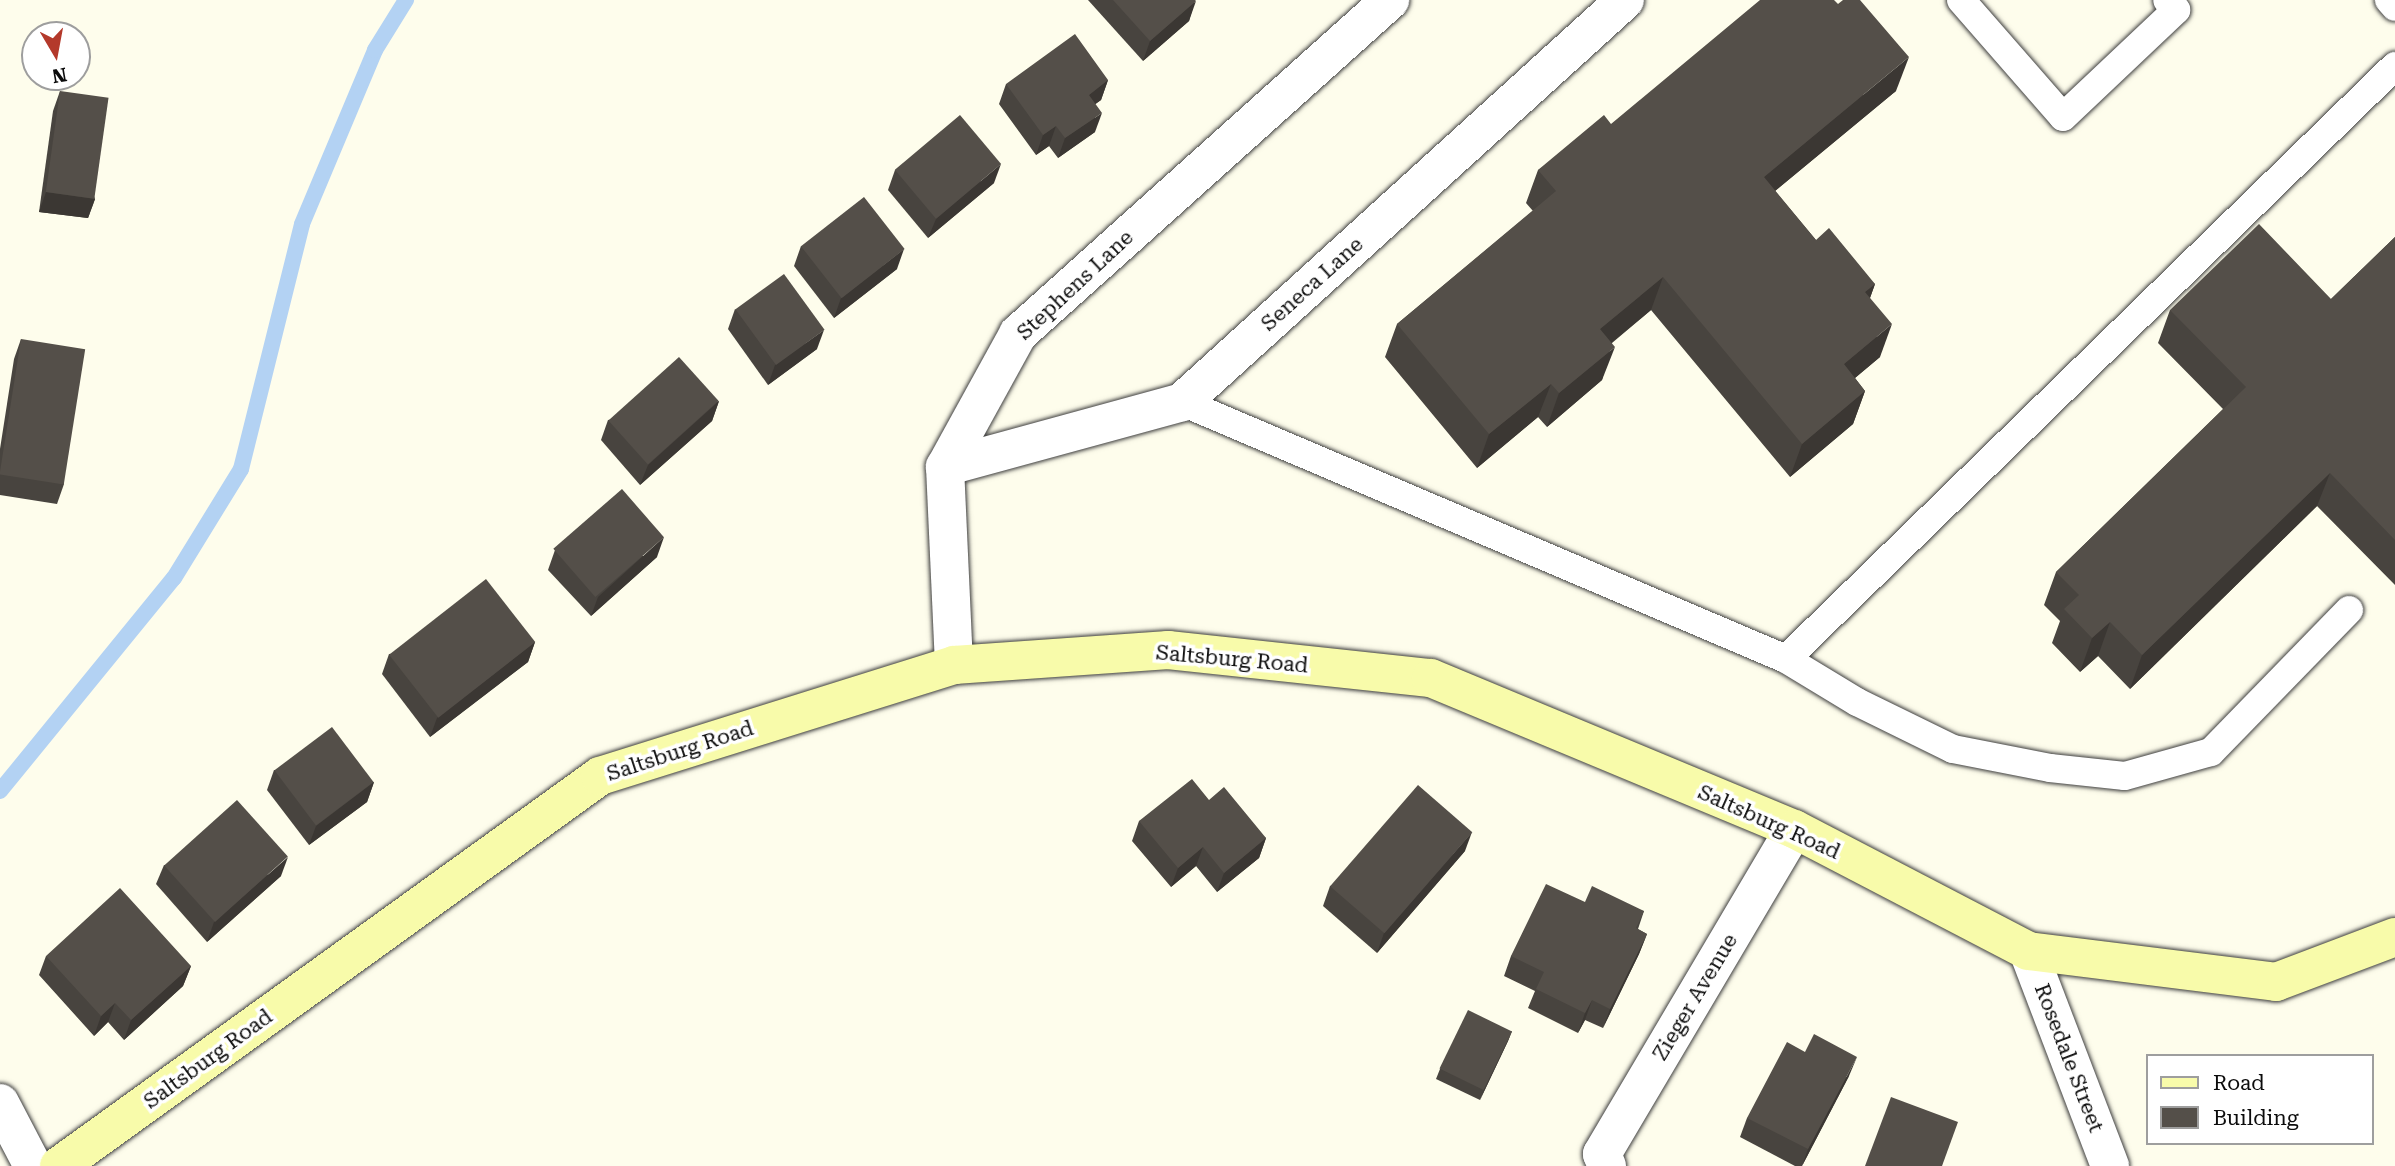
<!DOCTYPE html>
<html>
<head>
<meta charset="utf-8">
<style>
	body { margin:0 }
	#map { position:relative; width:2395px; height:1166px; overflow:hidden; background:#fefdec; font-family:"Roboto Serif",serif }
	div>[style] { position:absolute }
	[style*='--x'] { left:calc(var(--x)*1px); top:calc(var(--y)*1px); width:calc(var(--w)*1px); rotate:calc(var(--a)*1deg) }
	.stream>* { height:16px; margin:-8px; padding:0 8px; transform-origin:8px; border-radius:8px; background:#b3d2f3 }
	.roads { filter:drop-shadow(0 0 2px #3f3f3f) drop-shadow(0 0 2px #3f3f3f) }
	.lane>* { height:28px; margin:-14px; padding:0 14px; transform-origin:14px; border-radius:14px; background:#fff }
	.street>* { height:38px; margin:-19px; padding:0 19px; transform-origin:19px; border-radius:19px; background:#fff }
	.secondary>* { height:38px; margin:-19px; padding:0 19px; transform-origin:19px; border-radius:19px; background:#f8fbaa }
	.wall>* { inset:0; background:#48443f }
	.shaded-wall>* { inset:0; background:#3b3733 }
	.building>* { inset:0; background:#544f49; transform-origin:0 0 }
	span { translate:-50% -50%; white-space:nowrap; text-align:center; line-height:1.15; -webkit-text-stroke:7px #fff; paint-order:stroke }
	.street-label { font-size:21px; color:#0c0c0c }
	.legend { position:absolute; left:2146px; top:1054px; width:228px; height:91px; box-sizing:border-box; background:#fff; border:2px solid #9e9e9e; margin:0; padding:9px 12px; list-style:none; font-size:21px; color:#0c0c0c }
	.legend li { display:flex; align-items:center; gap:14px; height:35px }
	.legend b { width:35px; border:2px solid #9e9e9e }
	.north { position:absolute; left:21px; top:21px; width:70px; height:70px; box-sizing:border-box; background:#fff; border:2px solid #9e9e9e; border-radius:50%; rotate:170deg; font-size:19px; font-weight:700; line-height:28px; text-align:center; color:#0c0c0c }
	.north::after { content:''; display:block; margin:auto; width:24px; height:32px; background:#b4392b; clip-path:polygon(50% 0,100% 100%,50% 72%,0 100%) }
</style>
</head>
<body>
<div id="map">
	<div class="stream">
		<i style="--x:0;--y:791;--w:275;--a:-50.8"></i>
		<i style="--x:174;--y:578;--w:128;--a:-58.4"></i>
		<i style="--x:241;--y:469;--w:252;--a:-76"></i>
		<i style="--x:302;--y:224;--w:189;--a:-67.2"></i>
		<i style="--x:375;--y:50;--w:59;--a:-58.2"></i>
	</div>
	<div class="roads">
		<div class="lane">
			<i style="--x:1961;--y:0;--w:155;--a:48.9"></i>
			<i style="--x:2063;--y:117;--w:156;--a:-43.4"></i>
			<i style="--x:2176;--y:10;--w:13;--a:-132"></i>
			<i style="--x:2389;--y:0;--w:9;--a:49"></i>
			<i style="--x:1182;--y:402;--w:656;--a:23.05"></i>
			<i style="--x:1786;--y:659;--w:850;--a:-44.24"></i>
			<i style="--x:1786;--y:659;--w:83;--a:31.2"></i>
			<i style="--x:1857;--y:702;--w:107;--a:26.1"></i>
			<i style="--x:1953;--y:749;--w:99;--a:11.1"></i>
			<i style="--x:2050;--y:768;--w:75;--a:6.1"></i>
			<i style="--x:2125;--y:776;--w:89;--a:-15.6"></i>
			<i style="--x:2211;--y:752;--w:198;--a:-45.8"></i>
		</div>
		<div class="street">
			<i style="--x:945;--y:467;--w:246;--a:-15.3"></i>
			<i style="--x:1182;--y:402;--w:598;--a:-42.22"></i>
			<i style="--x:954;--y:665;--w:198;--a:-92.6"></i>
			<i style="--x:945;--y:467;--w:152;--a:-61.2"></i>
			<i style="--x:1018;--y:334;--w:500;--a:-41.9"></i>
			<i style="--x:2028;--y:951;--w:230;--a:69.1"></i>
			<i style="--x:0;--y:1103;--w:71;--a:62.4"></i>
			<i style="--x:1607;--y:1166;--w:13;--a:-113"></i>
			<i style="--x:1602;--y:1154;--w:377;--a:-59.4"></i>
		</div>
		<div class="secondary">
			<i style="--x:59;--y:1166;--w:667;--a:-35.79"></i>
			<i style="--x:600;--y:776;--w:371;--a:-17.4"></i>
			<i style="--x:954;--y:665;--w:215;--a:-4"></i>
			<i style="--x:1168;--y:650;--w:264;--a:6.1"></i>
			<i style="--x:1431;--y:678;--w:393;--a:22.6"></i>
			<i style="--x:1794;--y:829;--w:264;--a:27.5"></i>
			<i style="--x:2028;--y:951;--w:250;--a:7.1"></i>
			<i style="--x:2276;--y:982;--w:127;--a:-20.7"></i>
		</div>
	</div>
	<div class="wall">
		<i style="clip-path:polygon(1088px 0,1195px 0,1189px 21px,1143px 61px)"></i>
		<i style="clip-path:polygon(1108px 80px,1101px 100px,1095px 104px,1095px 132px,1058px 158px,1049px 146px,1036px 155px,999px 104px,1006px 84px)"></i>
		<i style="clip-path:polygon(60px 91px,95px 199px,88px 218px,39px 212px,53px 111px)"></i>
		<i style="clip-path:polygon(1896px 91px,1775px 191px,1816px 240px,1875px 284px,1870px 298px,1880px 357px,1855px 378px,1865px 391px,1853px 424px,1790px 477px,1651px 310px,1612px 343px,1602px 380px,1547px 427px,1538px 417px,1477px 468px,1385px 357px,1397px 324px,1533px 211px,1526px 203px,1538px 170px,1611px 124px)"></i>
		<i style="clip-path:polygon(895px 170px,994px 183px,928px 238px,888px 190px)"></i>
		<i style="clip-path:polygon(2395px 237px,2395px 585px,2317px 506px,2130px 689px,2098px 656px,2080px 672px,2052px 643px,2060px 621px,2044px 605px,2056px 572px,2223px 409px,2158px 343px,2170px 310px,2331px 299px)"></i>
		<i style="clip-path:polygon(801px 246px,897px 269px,834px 318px,794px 266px)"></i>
		<i style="clip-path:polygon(735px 309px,817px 349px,768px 385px,728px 329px)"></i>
		<i style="clip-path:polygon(21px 339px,64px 484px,57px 504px,0 495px,0 449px,14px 359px)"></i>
		<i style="clip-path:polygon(719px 401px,712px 421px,640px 485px,601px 440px,608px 420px)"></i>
		<i style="clip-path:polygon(555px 550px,657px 557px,591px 616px,548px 570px)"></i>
		<i style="clip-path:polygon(535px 642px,528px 662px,430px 737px,382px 674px,389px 654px)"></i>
		<i style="clip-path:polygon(274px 770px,374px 782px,367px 802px,309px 845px,267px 790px)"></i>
		<i style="clip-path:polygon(1209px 800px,1266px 838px,1259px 858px,1217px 892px,1196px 866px,1171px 887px,1132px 841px,1139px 821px)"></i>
		<i style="clip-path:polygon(1465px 851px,1377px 953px,1323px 906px,1330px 886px)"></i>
		<i style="clip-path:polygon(164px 865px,281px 876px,207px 942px,156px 884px)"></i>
		<i style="clip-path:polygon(1585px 902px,1644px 911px,1638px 929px,1647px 934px,1639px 954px,1603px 1028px,1585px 1020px,1578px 1033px,1528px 1008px,1535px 991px,1504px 976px,1511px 956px)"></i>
		<i style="clip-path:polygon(46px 956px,191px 966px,183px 986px,124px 1040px,108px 1022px,94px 1036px,39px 975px)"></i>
		<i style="clip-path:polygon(1512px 1031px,1508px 1041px,1480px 1100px,1436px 1079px,1440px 1069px)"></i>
		<i style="clip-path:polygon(1849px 1076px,1802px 1166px,1795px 1166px,1740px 1137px,1747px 1118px)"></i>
	</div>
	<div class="shaded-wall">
		<i style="clip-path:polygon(1196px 1px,1189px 21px,1143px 61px,1150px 41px)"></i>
		<i style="clip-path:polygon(1909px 57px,1896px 91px,1752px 210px,1764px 177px)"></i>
		<i style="clip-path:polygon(1108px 80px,1101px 100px,1082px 114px,1089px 95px)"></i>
		<i style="clip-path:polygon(1102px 113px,1095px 132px,1058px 158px,1065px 138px)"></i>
		<i style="clip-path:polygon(1056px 126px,1049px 146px,1036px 155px,1043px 135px)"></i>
		<i style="clip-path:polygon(1001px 164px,994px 183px,928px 238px,936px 219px)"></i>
		<i style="clip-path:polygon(46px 192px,95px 199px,88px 218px,39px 212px)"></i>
		<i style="clip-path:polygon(904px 249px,897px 269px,834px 318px,841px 298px)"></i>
		<i style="clip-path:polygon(1663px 277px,1651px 310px,1588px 362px,1600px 329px)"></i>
		<i style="clip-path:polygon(1875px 284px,1863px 317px,1865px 292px)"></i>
		<i style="clip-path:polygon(1892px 324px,1880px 357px,1831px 398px,1844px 364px)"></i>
		<i style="clip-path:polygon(824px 330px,817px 349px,768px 385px,775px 365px)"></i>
		<i style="clip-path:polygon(1615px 347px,1602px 380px,1547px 427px,1559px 393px)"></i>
		<i style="clip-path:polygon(1551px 384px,1538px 417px,1477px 468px,1489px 434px)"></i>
		<i style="clip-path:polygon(1865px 391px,1853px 424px,1790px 477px,1802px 444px)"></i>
		<i style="clip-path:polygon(719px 401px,712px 421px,640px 485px,648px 465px)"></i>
		<i style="clip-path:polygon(2330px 473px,2317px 506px,2130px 689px,2142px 655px)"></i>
		<i style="clip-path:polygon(664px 537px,657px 557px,591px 616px,598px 597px)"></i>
		<i style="clip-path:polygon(2110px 622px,2098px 656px,2080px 672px,2092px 638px)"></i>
		<i style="clip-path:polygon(535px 642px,528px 662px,430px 737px,437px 718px)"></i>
		<i style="clip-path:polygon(374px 782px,367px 802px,309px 845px,316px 826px)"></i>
		<i style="clip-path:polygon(1472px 832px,1465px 851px,1377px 953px,1384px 933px)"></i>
		<i style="clip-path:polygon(1266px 838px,1259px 858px,1217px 892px,1224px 873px)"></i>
		<i style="clip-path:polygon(1203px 847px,1196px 866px,1171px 887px,1178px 868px)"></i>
		<i style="clip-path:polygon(288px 857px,281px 876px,207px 942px,214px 922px)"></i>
		<i style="clip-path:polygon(1647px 934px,1639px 954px,1603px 1028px,1610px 1009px)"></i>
		<i style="clip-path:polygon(191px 966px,183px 986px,124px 1040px,131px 1020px)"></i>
		<i style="clip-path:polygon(1592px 1000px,1585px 1020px,1578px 1033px,1585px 1013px)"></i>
		<i style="clip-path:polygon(115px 1003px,108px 1022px,94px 1036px,101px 1016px)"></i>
		<i style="clip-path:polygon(1512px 1031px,1508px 1041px,1480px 1100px,1484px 1090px)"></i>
		<i style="clip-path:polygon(1857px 1057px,1849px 1076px,1802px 1166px,1808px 1149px)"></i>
	</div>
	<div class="building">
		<i style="clip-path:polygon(1113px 0,1195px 0,1196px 1px,1150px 41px)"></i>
		<i style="clip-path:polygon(1760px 0,1834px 0,1838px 4px,1843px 0,1860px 0,1909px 57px,1764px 177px,1816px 240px,1829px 228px,1875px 284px,1865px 292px,1892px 324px,1844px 364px,1865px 391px,1802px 444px,1663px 277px,1600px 329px,1615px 347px,1559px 393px,1551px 384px,1489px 434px,1397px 324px,1556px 191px,1538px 170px,1604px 115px,1611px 124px)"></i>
		<i style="clip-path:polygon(1075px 34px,1108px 80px,1089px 95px,1102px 113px,1065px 138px,1056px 126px,1043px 135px,1006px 84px)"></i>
		<i style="left:60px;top:91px;width:49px;height:102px;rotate:8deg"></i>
		<i style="left:960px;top:115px;width:64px;height:85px;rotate:50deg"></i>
		<i style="left:864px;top:197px;width:66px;height:80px;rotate:52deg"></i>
		<i style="clip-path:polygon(2259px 224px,2331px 299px,2395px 237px,2395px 540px,2330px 473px,2142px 655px,2110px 622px,2092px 638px,2064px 609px,2079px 595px,2056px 572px,2246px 387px,2170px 310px)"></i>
		<i style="left:784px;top:274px;width:69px;height:60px;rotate:54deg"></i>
		<i style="left:21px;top:339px;width:65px;height:137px;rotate:9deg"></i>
		<i style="left:679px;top:357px;width:59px;height:95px;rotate:48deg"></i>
		<i style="left:622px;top:489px;width:64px;height:91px;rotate:49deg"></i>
		<i style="left:486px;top:579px;width:80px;height:123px;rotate:52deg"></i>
		<i style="left:332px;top:727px;width:69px;height:72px;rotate:53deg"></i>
		<i style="clip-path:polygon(1192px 779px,1209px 800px,1224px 787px,1266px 838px,1224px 873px,1203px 847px,1178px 868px,1139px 821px)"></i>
		<i style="left:1418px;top:785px;width:72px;height:134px;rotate:41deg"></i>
		<i style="left:237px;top:800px;width:76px;height:98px;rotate:48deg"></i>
		<i style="clip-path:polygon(1546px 884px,1585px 902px,1592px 886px,1644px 911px,1636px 928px,1647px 934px,1610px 1009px,1592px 1000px,1585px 1013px,1536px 989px,1544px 972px,1511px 956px)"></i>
		<i style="clip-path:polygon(120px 888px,191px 966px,131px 1020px,115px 1003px,101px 1016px,46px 956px)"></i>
		<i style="left:1468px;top:1010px;width:49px;height:65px;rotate:26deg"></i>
		<i style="clip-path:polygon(1814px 1034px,1857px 1057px,1808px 1149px,1747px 1118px,1787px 1042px,1805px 1052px)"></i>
		<i style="clip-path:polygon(1891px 1097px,1958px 1122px,1942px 1166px,1865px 1166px)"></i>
	</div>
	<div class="street-label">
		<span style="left:1312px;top:284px;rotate:-42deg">Seneca Lane</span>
		<span style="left:1075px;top:285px;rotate:-43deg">Stephens Lane</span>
		<span style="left:1232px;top:659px;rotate:5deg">Saltsburg Road</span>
		<span style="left:680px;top:751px;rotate:-18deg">Saltsburg Road</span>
		<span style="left:1769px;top:822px;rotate:24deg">Saltsburg Road</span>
		<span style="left:1695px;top:997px;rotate:-59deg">Zieger Avenue</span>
		<span style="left:2069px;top:1058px;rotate:69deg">Rosedale Street</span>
		<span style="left:208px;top:1059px;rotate:-36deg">Saltsburg Road</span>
	</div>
	<ul class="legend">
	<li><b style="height:9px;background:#f8fbaa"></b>Road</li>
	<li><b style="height:19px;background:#544f49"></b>Building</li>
	</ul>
	<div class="north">N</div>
</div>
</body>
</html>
